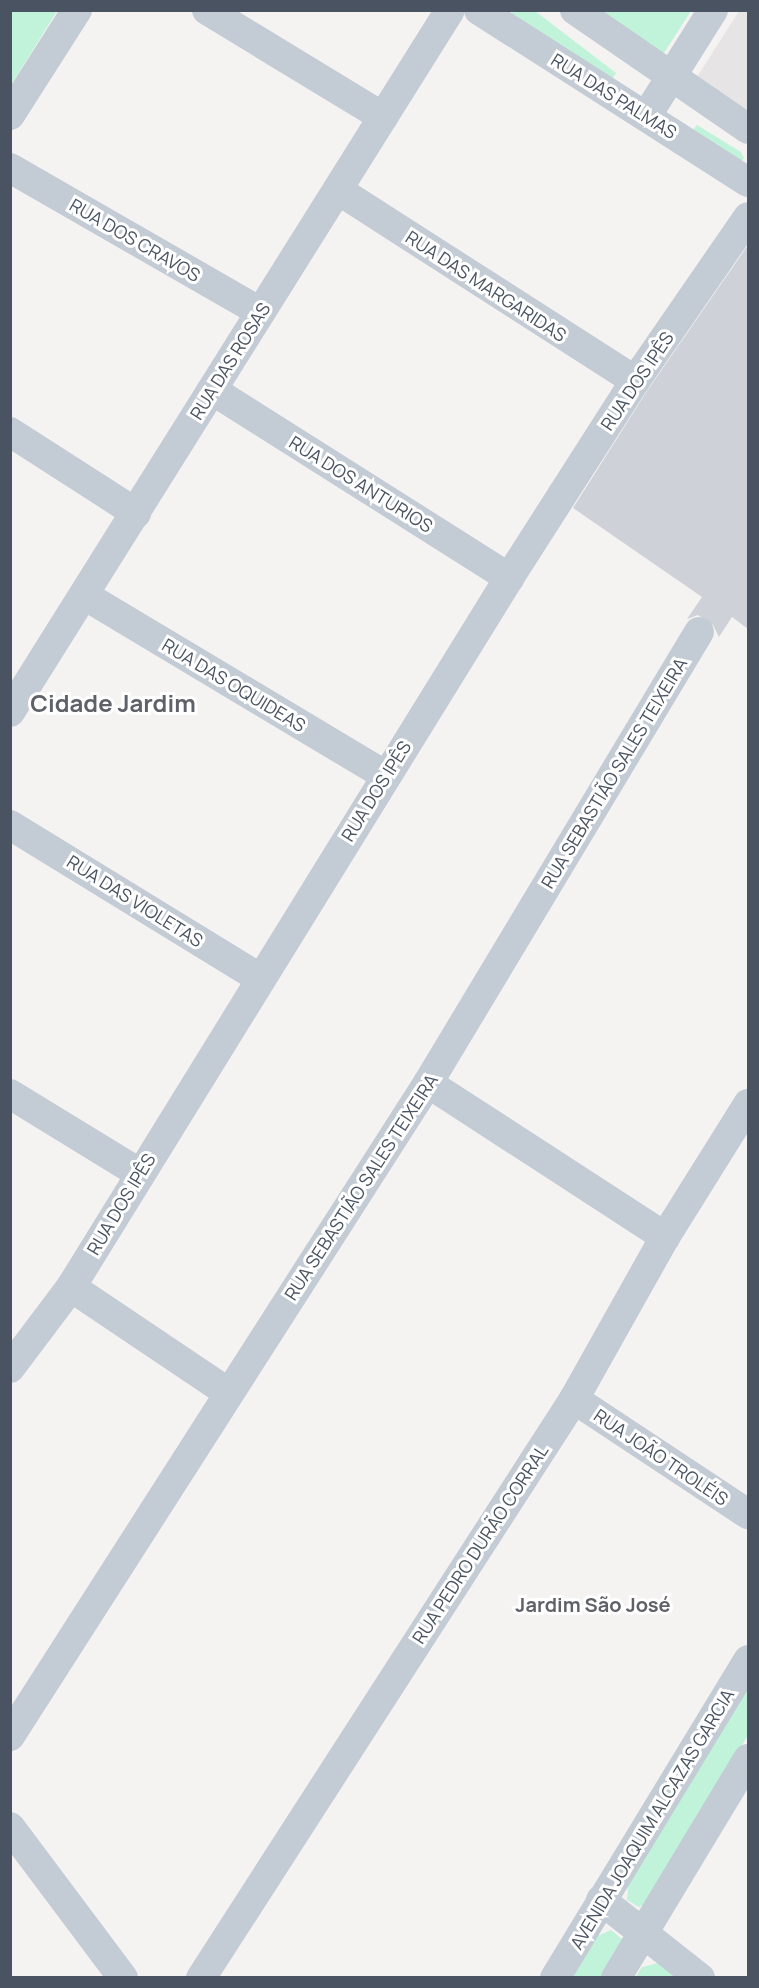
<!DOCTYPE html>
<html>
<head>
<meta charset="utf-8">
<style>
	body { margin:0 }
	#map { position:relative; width:759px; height:1988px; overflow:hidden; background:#f5f3f2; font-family:Manrope,sans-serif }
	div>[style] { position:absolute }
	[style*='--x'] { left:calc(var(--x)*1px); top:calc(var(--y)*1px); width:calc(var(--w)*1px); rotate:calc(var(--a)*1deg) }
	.education>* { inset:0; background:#e6e4e4 }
	.green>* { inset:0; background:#c1f2da }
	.building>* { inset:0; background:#ced1d8 }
	.minor>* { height:30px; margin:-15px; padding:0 15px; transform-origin:15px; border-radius:15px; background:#c3cbd4 }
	span { translate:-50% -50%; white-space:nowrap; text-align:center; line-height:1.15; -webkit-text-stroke:6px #fff; paint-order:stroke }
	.street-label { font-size:18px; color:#495361 }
	.neighbourhood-label { font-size:20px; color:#5e6168; font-weight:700 }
	.district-label { font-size:24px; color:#5e6168; font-weight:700 }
	.frame { position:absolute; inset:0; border:12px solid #495361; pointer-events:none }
</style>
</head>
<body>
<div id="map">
	<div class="education">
		<i style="clip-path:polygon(739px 11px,748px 11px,748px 135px,697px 77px)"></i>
	</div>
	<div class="green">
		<i style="clip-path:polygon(11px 10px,57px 11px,11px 85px,10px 11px)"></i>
		<i style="clip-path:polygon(513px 11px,535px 11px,616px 73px,612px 79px,511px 16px)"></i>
		<i style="clip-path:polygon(568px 11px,691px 11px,662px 56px)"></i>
		<i style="clip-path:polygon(697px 125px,741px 152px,744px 158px,739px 165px,691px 132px)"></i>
		<i style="clip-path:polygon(748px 1685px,748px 1735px,650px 1901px,639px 1907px,627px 1900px,628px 1886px)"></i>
		<i style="clip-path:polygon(611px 1930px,623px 1940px,602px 1977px,572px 1978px,597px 1936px)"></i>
		<i style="clip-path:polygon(662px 1962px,683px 1978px,635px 1978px,642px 1967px)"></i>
	</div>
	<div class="building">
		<i style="clip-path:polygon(748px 245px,748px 629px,732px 617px,719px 637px,713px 625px,698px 615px,687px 619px,702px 597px,573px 508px,647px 391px)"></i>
	</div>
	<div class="minor">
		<i style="--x:207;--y:10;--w:206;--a:31.3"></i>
		<i style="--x:479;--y:10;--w:319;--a:32.6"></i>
		<i style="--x:575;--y:10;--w:210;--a:34.5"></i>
		<i style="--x:10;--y:115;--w:125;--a:-57.5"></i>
		<i style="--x:647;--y:115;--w:124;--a:-57.8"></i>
		<i style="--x:10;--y:168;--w:289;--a:29.9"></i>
		<i style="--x:338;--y:190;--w:353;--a:32.7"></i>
		<i style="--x:212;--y:390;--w:352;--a:32.3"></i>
		<i style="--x:10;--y:432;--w:150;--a:32.7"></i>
		<i style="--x:84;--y:595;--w:351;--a:30.9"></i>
		<i style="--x:10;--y:712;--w:828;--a:-57.92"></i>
		<i style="--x:10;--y:825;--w:293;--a:31.5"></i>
		<i style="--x:428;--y:1083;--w:283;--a:33"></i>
		<i style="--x:10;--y:1094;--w:151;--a:31.5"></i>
		<i style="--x:71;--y:1287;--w:190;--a:33.9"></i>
		<i style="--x:10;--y:1368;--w:101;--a:-53"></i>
		<i style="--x:71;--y:1287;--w:833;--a:-58.29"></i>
		<i style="--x:509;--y:578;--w:234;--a:-57.4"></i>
		<i style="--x:635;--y:381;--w:199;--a:-55.4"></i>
		<i style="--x:574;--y:1399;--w:209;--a:33.5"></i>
		<i style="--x:10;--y:1736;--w:775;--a:-57.38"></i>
		<i style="--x:428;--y:1083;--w:526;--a:-59"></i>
		<i style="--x:10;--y:1827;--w:189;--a:53.2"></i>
		<i style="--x:601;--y:1900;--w:126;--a:38.2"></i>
		<i style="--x:201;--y:1978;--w:689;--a:-57.21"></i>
		<i style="--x:574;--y:1399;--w:186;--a:-60.7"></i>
		<i style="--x:665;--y:1237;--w:157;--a:-58"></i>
		<i style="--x:555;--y:1978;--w:372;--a:-58.7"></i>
		<i style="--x:616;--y:1978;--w:256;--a:-58.9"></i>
	</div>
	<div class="street-label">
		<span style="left:614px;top:96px;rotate:32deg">RUA DAS PALMAS</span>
		<span style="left:135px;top:240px;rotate:30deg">RUA DOS CRAVOS</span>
		<span style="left:486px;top:286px;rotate:33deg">RUA DAS MARGARIDAS</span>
		<span style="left:230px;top:361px;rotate:-58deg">RUA DAS ROSAS</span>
		<span style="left:637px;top:381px;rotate:-56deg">RUA DOS IPÊS</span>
		<span style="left:361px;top:484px;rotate:32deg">RUA DOS ANTURIOS</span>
		<span style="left:234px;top:685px;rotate:31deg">RUA DAS OQUIDEAS</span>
		<span style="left:614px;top:773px;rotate:-59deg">RUA SEBASTIÃO SALES TEIXEIRA</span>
		<span style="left:376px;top:791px;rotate:-58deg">RUA DOS IPÊS</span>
		<span style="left:135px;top:901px;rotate:32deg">RUA DAS VIOLETAS</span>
		<span style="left:361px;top:1187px;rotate:-57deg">RUA SEBASTIÃO SALES TEIXEIRA</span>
		<span style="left:121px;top:1204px;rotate:-59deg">RUA DOS IPÊS</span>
		<span style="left:661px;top:1457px;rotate:34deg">RUA JOÃO TROLÉIS</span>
		<span style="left:480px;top:1544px;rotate:-57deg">RUA PEDRO DURÃO CORRAL</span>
		<span style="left:652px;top:1819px;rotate:-59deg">AVENIDA JOAQUIM ALCAZAS GARCIA</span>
	</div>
	<div class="neighbourhood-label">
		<span style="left:593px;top:1604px">Jardim São José</span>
	</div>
	<div class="district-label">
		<span style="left:113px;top:703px">Cidade Jardim</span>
	</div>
	<div class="frame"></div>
</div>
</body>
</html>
